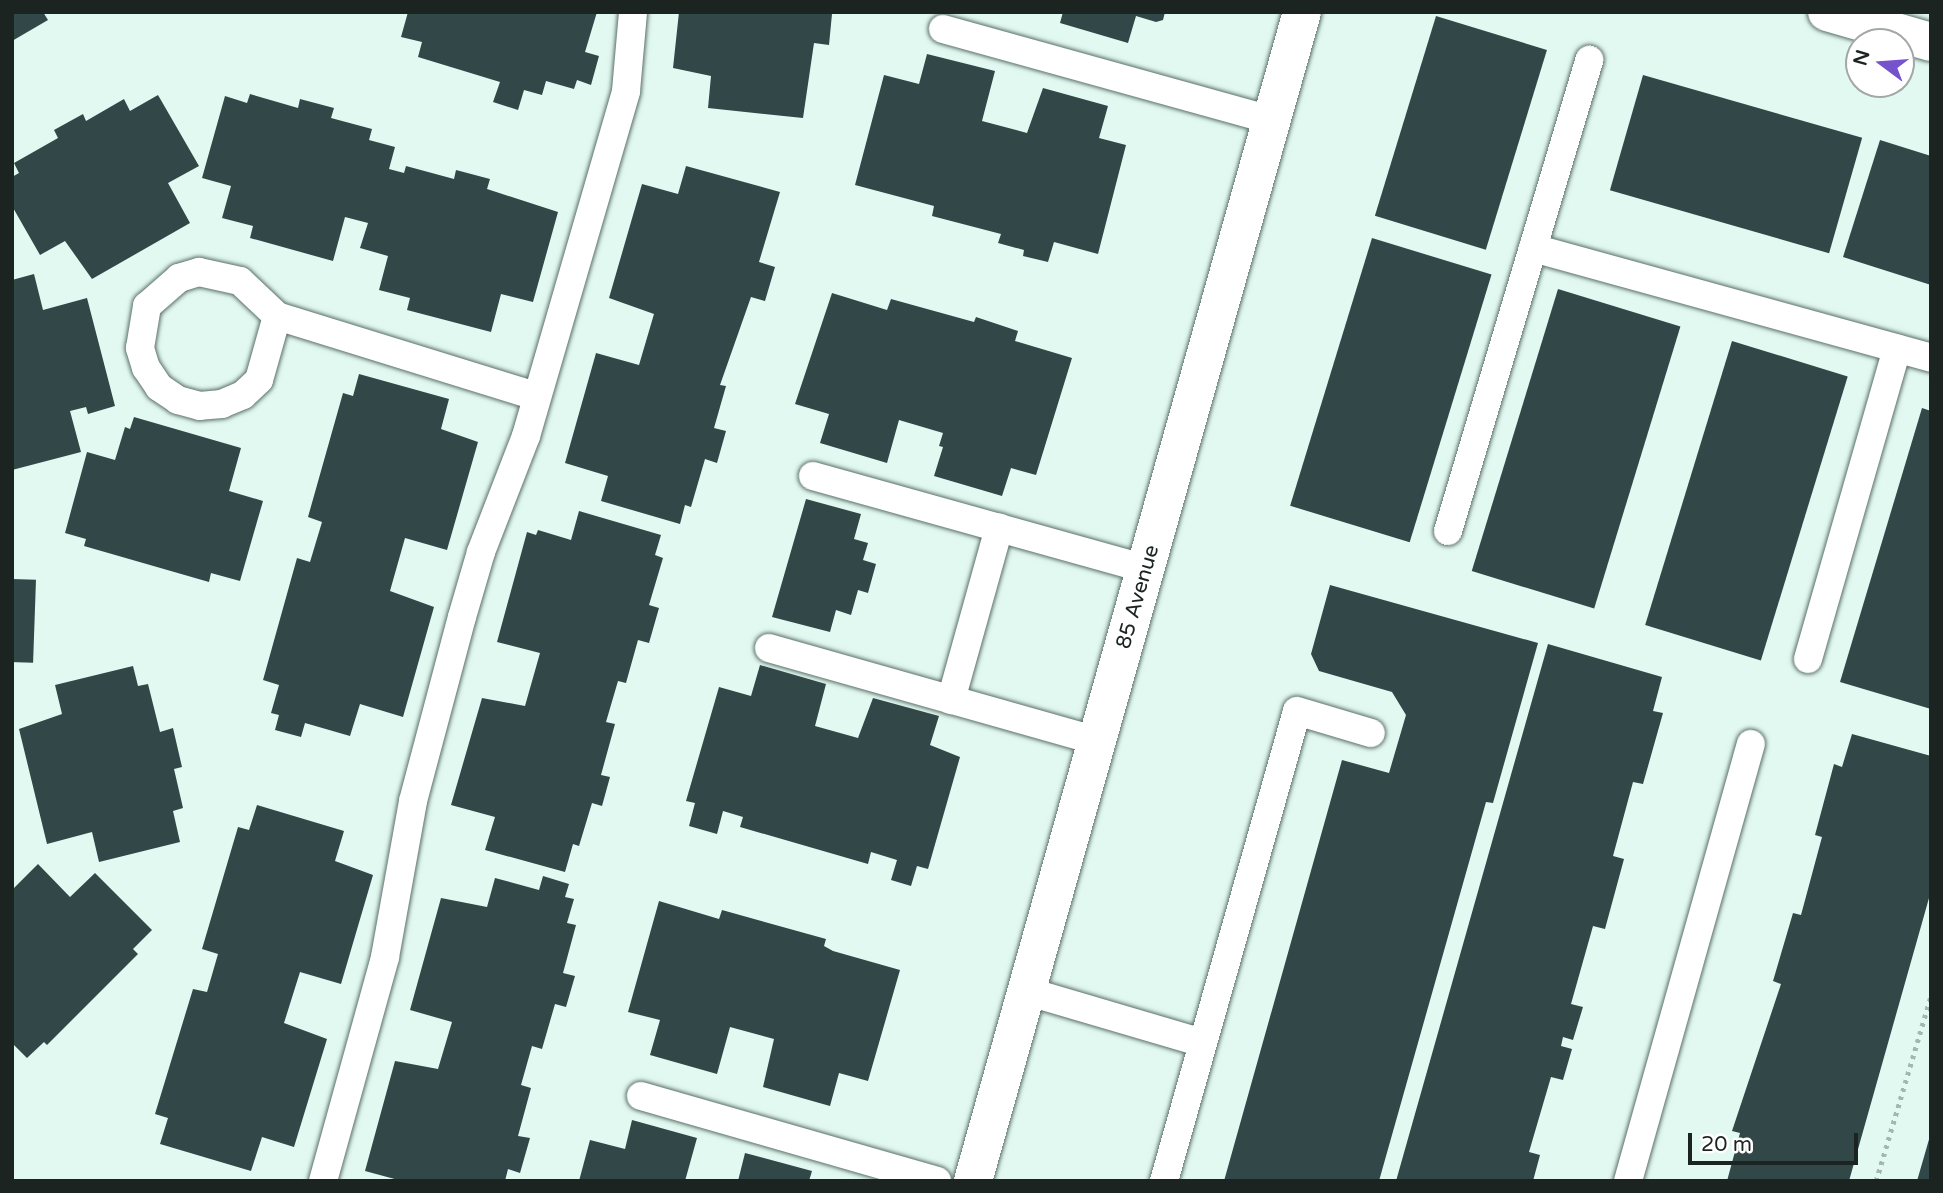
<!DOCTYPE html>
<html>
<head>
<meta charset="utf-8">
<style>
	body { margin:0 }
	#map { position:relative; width:1943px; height:1193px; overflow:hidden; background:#e2f9f1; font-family:"Varela Round",sans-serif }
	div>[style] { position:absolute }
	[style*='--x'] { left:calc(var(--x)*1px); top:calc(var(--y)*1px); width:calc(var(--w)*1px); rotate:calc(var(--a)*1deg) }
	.building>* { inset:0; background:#324748; transform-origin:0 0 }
	.path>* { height:4.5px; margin-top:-2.25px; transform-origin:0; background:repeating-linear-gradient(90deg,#a4b6b0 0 3.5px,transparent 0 8.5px) }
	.roads { filter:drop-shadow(0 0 2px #5a6f68) drop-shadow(0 0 2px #5a6f68) }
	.service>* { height:28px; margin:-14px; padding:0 14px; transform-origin:14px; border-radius:14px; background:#fff }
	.minor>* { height:38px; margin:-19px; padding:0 19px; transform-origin:19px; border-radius:19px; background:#fff }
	span { translate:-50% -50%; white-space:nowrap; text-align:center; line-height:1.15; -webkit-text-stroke:7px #fff; paint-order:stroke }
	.street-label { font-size:21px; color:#1c2422 }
	.frame { position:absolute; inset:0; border:14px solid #1c2422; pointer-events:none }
	.north { position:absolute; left:1845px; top:28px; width:70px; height:70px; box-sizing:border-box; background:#fff; border:2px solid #a4a7a7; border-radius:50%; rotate:286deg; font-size:19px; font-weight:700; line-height:28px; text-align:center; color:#1c2422 }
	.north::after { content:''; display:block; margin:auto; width:24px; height:32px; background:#7553cc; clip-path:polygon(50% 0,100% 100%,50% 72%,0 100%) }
	.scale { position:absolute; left:1688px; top:1133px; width:170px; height:32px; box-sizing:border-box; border:4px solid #1c2422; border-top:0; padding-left:9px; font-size:21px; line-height:24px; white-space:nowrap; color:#1c2422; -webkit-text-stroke:5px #fff; paint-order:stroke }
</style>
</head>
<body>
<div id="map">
	<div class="building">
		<i style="clip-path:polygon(12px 12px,43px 12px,48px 20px,12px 41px)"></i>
		<i style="clip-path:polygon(408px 12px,597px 12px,585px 52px,599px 56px,591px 85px,577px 80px,574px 89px,546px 81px,542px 95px,524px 90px,518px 110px,493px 102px,500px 82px,418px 57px,422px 42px,401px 37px)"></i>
		<i style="clip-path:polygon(679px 12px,832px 14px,829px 45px,814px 43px,803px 118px,708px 108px,711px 76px,673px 68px)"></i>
		<i style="clip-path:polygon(1063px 12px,1165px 12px,1163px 20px,1156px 22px,1136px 16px,1128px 43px,1060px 23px)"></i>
		<i style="left:1436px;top:16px;width:116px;height:209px;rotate:17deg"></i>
		<i style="clip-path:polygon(927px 54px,995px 71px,982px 121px,1027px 133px,1043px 88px,1108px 106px,1099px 138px,1126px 145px,1098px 254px,1054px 242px,1048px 262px,1023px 256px,1024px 250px,998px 243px,1001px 234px,932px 216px,934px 206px,855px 185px,884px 75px,919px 84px)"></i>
		<i style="left:1643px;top:75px;width:228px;height:120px;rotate:16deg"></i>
		<i style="clip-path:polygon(250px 94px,298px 108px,300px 99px,334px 108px,331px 118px,372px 129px,369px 140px,395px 147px,389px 169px,404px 173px,406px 166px,454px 179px,456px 170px,490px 179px,487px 189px,558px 212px,533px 302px,501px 294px,491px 332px,407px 310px,410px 298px,379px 290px,388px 256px,360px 248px,368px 223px,345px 217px,333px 261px,250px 238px,253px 226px,222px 218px,231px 186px,202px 178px,225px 96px,247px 103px)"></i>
		<i style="clip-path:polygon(158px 95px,199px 166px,168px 183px,190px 223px,92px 279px,65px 241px,40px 255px,12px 206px,12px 177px,19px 173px,14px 163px,58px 138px,54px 130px,83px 114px,86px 121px,124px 99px,130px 111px)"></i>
		<i style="clip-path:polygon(1880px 140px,1931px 156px,1931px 285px,1843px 257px)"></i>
		<i style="clip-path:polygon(686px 166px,780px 192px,759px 262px,775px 267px,765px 301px,751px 297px,720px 385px,726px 386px,714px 428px,726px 431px,717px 463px,705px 459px,691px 507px,685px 505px,680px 524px,601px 501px,608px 476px,565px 463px,596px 353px,639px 365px,654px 314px,609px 298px,642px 184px,678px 194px)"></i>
		<i style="left:1372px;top:238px;width:125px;height:280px;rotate:17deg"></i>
		<i style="clip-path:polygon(34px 274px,43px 310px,87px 298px,115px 406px,88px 414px,86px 407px,70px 411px,81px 452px,12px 470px,12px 280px)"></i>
		<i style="left:1558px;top:289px;width:128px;height:295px;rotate:17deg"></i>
		<i style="clip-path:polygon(832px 293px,887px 310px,891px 299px,974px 322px,976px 317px,1018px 331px,1015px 341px,1072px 358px,1036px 475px,1011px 468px,1002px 496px,934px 476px,943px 447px,939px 446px,943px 433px,899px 420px,887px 463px,820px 443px,829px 414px,795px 404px)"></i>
		<i style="left:1732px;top:341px;width:121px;height:297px;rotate:17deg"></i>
		<i style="clip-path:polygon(359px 374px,449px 399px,441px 429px,478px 442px,447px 550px,405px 538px,390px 591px,434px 607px,403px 717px,360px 704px,350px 736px,305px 723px,301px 737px,275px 730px,279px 715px,271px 713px,279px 685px,263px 680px,297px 558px,310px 562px,322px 522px,308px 517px,343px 393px,353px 396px)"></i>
		<i style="clip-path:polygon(1922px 408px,1931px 411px,1931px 709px,1840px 682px)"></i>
		<i style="clip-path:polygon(134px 417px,241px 448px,229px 491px,263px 501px,240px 581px,211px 573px,209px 582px,84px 546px,86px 539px,65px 533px,87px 452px,115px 460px,125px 427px,130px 429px)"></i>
		<i style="clip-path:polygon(806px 499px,861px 514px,854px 539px,868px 543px,863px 560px,876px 564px,868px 593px,858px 590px,851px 615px,836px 610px,830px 632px,772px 617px)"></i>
		<i style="clip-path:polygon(579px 511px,661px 535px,655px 555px,663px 558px,649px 605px,659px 608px,649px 643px,638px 640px,626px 683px,618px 681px,606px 722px,615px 724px,601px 775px,610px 777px,602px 806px,592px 803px,579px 846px,573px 844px,565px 872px,485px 850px,495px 817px,451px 805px,482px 698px,525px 706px,540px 653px,497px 642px,527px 532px,536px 535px,538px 530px,571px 540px)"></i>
		<i style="left:12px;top:579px;width:24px;height:83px;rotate:2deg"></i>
		<i style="clip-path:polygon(1330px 585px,1538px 643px,1493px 803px,1486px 802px,1379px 1181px,1224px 1181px,1342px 760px,1389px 773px,1406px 715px,1392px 692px,1319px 671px,1311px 654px)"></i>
		<i style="clip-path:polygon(1548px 644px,1662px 677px,1653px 711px,1663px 713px,1643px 784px,1633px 782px,1613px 856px,1624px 859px,1605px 929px,1593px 926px,1571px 1004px,1583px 1007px,1573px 1040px,1563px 1037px,1561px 1046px,1572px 1049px,1563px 1080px,1551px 1077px,1529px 1152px,1540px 1155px,1533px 1181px,1396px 1181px)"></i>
		<i style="clip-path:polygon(760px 665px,826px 684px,815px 726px,858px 738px,873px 698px,939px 716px,930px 745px,960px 757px,928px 869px,917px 866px,911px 886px,891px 880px,897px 860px,871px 852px,868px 864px,740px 827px,743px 817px,723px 811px,717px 834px,689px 826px,695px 803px,686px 801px,719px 687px,751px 696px)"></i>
		<i style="clip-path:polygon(133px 666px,138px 686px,148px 684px,160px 732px,173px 728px,182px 767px,174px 769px,183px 808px,173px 811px,180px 842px,99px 862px,92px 832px,47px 844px,19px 729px,62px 714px,55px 685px)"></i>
		<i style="clip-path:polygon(1852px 734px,1931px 756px,1931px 891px,1849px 1181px,1727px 1181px,1740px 1133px,1732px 1131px,1781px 984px,1773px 981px,1793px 913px,1801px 915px,1822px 837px,1815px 835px,1834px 764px,1842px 767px)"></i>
		<i style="clip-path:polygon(257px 805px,344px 831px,335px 861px,373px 875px,341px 984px,300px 972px,284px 1023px,327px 1039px,294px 1147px,262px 1137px,251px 1171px,160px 1144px,168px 1118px,155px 1114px,193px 989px,207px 992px,218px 954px,202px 949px,238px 827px,249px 830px)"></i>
		<i style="clip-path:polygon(38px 864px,70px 897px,95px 873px,152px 930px,133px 949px,138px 954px,47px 1045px,44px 1042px,27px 1058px,12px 1043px,12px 890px)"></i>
		<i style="clip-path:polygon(543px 876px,569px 884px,565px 897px,574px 899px,567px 923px,576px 925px,563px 973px,575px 976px,566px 1007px,555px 1004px,542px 1049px,532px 1046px,521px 1085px,531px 1088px,518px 1136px,530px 1138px,520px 1173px,508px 1169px,505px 1181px,402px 1181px,365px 1171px,395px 1061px,438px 1069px,452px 1022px,410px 1010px,441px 898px,487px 907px,495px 878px,539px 890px)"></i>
		<i style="clip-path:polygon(659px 901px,719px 919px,722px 910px,826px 939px,824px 946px,833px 951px,900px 970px,868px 1081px,839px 1073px,830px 1106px,763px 1087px,774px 1039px,730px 1027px,717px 1074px,650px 1055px,660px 1020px,628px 1012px)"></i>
		<i style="clip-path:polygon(632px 1120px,697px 1138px,685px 1181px,579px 1181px,590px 1140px,625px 1149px)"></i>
		<i style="clip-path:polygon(1930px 1136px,1931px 1181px,1917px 1181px)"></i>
		<i style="clip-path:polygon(745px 1153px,812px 1171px,809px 1181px,738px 1181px)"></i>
	</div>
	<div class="path">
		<i style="--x:1876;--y:1181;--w:194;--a:-73.5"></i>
	</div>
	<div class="roads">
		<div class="service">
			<i style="--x:943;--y:29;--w:341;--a:15.5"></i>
			<i style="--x:1533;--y:248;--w:413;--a:15.4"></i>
			<i style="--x:199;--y:272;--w:42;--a:12.4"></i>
			<i style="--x:240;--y:281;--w:51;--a:43.4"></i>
			<i style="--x:277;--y:316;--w:66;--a:105.7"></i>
			<i style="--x:259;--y:380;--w:22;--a:137"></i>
			<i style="--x:243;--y:395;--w:23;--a:157"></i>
			<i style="--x:222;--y:404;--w:22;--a:175"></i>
			<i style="--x:200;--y:406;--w:23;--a:-165"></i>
			<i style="--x:178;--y:400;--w:23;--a:-146"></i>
			<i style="--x:159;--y:387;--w:23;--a:-124"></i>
			<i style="--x:146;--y:368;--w:21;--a:-107"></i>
			<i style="--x:140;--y:348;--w:43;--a:-80.5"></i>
			<i style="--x:147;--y:306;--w:43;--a:-41.2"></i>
			<i style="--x:179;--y:278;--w:21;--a:-17"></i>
			<i style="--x:277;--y:316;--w:271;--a:17.2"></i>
			<i style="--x:813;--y:476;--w:345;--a:15.6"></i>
			<i style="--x:1448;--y:531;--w:492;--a:-73.3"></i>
			<i style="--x:769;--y:648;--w:341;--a:15.8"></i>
			<i style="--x:1808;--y:659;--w:323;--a:-74"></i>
			<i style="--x:951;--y:700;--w:179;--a:-74.4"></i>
			<i style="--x:1026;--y:991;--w:184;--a:16.4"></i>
			<i style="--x:641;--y:1096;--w:308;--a:16"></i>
			<i style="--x:323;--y:1181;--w:232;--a:-74.5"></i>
			<i style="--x:385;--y:957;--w:158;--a:-79.8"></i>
			<i style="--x:413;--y:801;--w:190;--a:-75.1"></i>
			<i style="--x:462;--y:617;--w:68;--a:-73.7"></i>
			<i style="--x:481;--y:552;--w:124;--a:-68.8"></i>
			<i style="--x:526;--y:436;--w:359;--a:-73.8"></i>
			<i style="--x:626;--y:91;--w:79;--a:-84.9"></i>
			<i style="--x:1164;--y:1181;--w:488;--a:-74.2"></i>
			<i style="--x:1297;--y:711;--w:77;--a:16.6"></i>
			<i style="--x:1628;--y:1181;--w:454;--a:-74.3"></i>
		</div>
		<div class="minor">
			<i style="--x:1827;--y:12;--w:108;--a:16.1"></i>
			<i style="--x:973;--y:1181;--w:1214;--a:-74.28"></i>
		</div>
	</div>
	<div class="street-label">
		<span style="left:1138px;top:597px;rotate:-74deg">85 Avenue</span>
	</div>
	<div class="frame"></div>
	<div class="north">N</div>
	<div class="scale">20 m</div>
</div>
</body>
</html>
